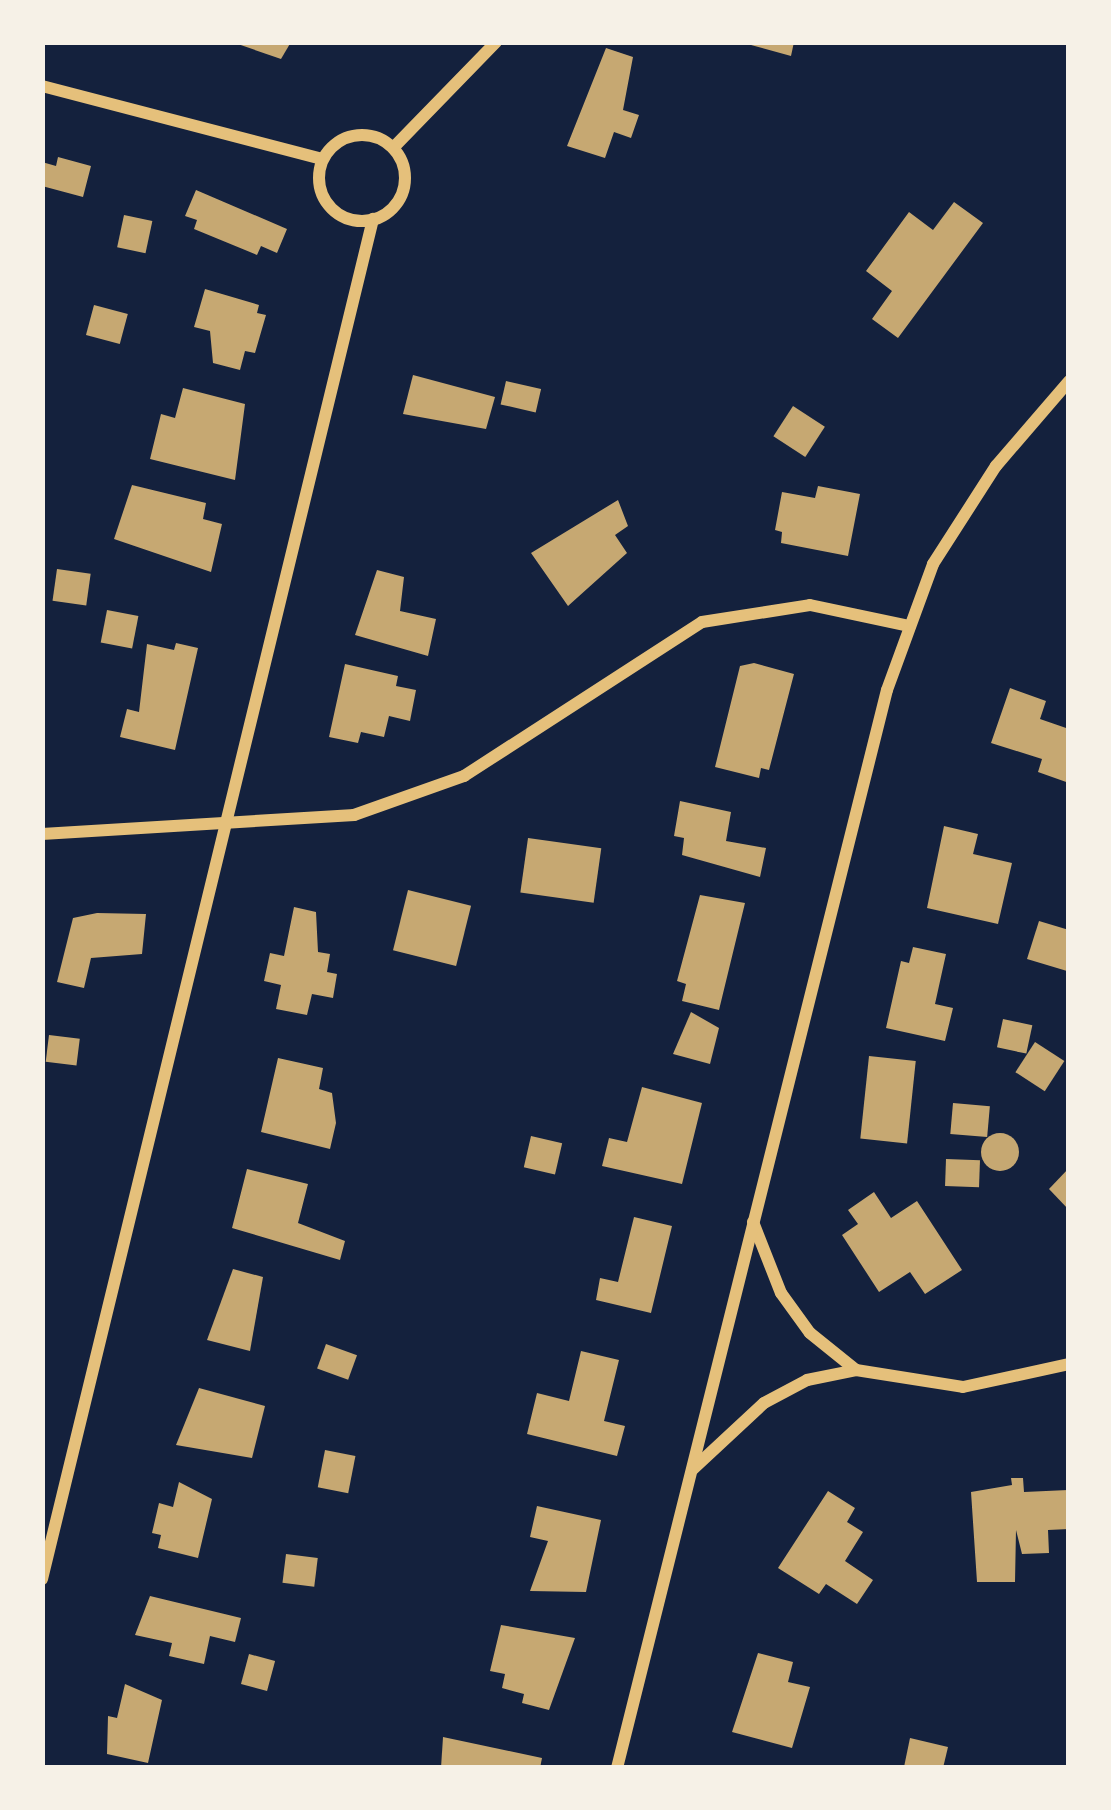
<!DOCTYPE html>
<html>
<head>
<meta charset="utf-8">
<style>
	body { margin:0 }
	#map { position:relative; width:1111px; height:1810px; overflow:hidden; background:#14213d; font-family:Helvetica,sans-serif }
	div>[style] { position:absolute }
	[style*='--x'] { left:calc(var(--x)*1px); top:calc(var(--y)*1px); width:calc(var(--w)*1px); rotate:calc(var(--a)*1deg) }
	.building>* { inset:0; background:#c6a872; transform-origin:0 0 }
	.round { border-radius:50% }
	.minor>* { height:12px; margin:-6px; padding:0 6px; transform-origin:6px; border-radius:6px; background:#e5c07b }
	.minor>.ring { margin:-6px; padding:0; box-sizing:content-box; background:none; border:12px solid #e5c07b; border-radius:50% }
	span { translate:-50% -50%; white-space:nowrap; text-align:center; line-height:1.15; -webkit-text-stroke:10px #f6f1e7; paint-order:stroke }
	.frame { position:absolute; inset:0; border:45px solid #f6f1e7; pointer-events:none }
</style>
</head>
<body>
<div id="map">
	<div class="building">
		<i style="clip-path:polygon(232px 42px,291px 42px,281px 59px)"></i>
		<i style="clip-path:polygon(740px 42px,794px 42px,791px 56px)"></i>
		<i style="clip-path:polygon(606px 48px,633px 57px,623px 110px,639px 115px,631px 138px,614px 132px,605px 158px,567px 146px)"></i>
		<i style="clip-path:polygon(58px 157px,91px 166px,83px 197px,42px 186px,42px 162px,56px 166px)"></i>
		<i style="clip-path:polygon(196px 190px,287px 229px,277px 253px,261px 246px,257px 255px,194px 229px,197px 220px,185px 216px)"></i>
		<i style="clip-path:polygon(954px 202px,983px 223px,898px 338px,872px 319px,892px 291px,866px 271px,909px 212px,933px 230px)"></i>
		<i style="left:124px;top:215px;width:29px;height:33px;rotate:12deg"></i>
		<i style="clip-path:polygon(205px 289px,259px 305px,257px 313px,266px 315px,255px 353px,245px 351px,240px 370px,213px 363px,210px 331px,194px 327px)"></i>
		<i style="left:94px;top:305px;width:35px;height:31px;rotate:15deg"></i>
		<i style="clip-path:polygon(413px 375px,495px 397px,486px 429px,403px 414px)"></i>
		<i style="left:506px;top:381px;width:36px;height:24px;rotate:13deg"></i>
		<i style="clip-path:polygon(183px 388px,245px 404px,235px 480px,150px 459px,161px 414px,175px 418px)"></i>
		<i style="left:793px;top:406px;width:38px;height:36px;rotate:33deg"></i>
		<i style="clip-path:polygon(132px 485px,206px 503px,203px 519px,222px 524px,211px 572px,114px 539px)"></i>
		<i style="clip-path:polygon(818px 486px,860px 494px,848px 556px,781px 543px,782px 532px,775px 530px,782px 492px,815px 498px)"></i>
		<i style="clip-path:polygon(618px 500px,628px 526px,615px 535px,627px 553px,568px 606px,531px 553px)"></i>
		<i style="left:57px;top:569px;width:34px;height:32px;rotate:8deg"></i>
		<i style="clip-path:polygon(377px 570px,404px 577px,400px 611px,436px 619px,428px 656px,355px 635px)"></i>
		<i style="left:107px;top:610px;width:32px;height:33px;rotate:11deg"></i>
		<i style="clip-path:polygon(176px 643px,198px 648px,175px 750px,120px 737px,127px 709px,139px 712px,147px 644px,174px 650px)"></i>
		<i style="clip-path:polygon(754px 663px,794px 674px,769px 770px,761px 768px,759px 778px,715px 767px,740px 666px)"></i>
		<i style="clip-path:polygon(345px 664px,398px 676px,396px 686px,416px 690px,410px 721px,389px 716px,384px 737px,361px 732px,358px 743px,329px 737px)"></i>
		<i style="clip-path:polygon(1010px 688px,1046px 701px,1040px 719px,1069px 729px,1069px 783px,1038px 772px,1042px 759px,991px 743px)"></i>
		<i style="clip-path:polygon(680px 801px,731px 812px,726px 841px,766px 848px,760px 877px,682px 855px,684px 838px,674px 836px)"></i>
		<i style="clip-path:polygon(944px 826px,978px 834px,973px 854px,1012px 863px,998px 924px,927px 908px)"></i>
		<i style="left:528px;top:838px;width:74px;height:55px;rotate:8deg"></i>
		<i style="left:408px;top:890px;width:65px;height:62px;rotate:14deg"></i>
		<i style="clip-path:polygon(700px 895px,745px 903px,719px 1010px,682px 1001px,686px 984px,677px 981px)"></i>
		<i style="clip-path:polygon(294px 907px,316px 912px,318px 952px,330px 954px,327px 972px,337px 974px,333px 998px,312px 994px,307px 1015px,276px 1009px,281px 985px,264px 981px,270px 953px,284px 956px)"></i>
		<i style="clip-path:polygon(97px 913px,146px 914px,142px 954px,91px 958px,84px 988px,57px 982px,73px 918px)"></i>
		<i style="clip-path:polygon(1039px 921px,1069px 930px,1067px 971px,1027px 959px)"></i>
		<i style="clip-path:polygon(913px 947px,946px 954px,935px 1004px,953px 1008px,945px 1041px,886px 1028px,901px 961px,909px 963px)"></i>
		<i style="clip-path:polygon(691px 1012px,719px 1028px,710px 1064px,673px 1054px)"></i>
		<i style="left:1003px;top:1019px;width:30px;height:29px;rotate:12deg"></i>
		<i style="left:49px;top:1035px;width:31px;height:27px;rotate:7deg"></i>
		<i style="left:1035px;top:1042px;width:35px;height:36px;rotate:33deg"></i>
		<i style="left:869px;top:1056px;width:47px;height:83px;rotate:6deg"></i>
		<i style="clip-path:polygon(278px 1058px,323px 1068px,319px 1089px,332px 1093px,336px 1123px,330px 1149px,261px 1132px)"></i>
		<i style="clip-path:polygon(642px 1087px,702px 1103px,682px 1184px,602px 1166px,609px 1138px,627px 1142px)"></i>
		<i style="left:953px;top:1103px;width:37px;height:31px;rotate:5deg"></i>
		<i class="round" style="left:981px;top:1133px;width:38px;height:38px"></i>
		<i style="left:531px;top:1136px;width:32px;height:32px;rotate:13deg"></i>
		<i style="left:946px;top:1159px;width:34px;height:27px;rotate:2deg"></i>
		<i style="clip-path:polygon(1069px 1168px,1069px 1210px,1049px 1189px)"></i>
		<i style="clip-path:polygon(247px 1169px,308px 1184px,298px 1223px,345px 1241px,340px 1260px,232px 1228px)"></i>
		<i style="clip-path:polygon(874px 1192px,891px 1218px,917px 1201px,962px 1270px,925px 1294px,910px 1272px,879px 1292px,842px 1235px,858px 1224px,848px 1210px)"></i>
		<i style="clip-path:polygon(634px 1217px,672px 1226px,651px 1313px,596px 1300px,600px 1278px,618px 1282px)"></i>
		<i style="clip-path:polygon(233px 1269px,263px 1277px,250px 1351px,207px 1340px)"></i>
		<i style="left:326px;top:1344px;width:33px;height:26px;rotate:20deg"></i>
		<i style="clip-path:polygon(581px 1351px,619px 1360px,604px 1421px,625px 1426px,617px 1456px,527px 1434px,537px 1393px,569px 1401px)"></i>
		<i style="clip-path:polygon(199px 1388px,265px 1406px,252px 1458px,176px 1445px)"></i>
		<i style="left:325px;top:1450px;width:31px;height:38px;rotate:11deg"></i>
		<i style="clip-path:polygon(1011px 1478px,1023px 1478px,1024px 1492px,1068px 1490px,1069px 1529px,1048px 1530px,1049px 1553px,1022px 1554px,1016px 1530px,1015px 1582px,977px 1582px,971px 1492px,1012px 1485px)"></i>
		<i style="clip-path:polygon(179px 1482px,212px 1499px,198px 1558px,158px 1548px,161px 1535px,152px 1533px,159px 1503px,173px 1507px)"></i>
		<i style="clip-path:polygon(828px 1491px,855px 1508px,847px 1522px,863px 1532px,845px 1561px,873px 1580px,857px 1604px,826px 1584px,819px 1594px,778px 1568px)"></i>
		<i style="clip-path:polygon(537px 1506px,601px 1520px,586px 1592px,530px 1591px,548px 1541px,530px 1537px)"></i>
		<i style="left:286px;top:1554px;width:32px;height:29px;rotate:7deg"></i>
		<i style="clip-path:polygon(150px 1596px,241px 1618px,235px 1642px,210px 1636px,204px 1664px,169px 1656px,172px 1643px,135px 1635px)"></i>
		<i style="clip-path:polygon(501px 1625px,575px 1638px,549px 1710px,522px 1703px,524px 1694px,502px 1688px,505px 1674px,490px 1671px)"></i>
		<i style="clip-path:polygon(758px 1653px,793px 1662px,788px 1682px,810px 1687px,792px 1748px,732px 1732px)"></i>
		<i style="left:249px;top:1654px;width:27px;height:31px;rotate:15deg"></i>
		<i style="clip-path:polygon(125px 1684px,162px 1700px,148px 1763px,107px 1754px,108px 1716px,117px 1718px)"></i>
		<i style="clip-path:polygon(443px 1737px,542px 1758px,540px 1768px,441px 1768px)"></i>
		<i style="clip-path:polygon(910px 1738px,948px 1747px,943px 1768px,904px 1767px)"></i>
	</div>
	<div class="minor">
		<i style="--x:42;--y:86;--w:290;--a:14.6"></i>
		<i class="ring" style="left:319px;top:135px;width:74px;height:74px"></i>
		<i style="--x:393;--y:148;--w:148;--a:-45.8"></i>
		<i style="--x:42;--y:834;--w:313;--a:-3.5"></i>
		<i style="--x:354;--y:815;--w:117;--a:-19.5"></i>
		<i style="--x:464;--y:776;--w:283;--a:-32.9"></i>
		<i style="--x:702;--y:622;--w:109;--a:-8.9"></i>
		<i style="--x:810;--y:605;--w:102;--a:11.9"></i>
		<i style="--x:753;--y:1222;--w:76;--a:68.5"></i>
		<i style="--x:781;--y:1293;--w:49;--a:54.1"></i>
		<i style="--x:810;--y:1333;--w:59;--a:38.8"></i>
		<i style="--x:693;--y:1469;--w:97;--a:-42.9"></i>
		<i style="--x:764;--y:1403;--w:49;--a:-28.1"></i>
		<i style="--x:807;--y:1380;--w:50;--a:-11.5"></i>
		<i style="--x:856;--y:1370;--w:108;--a:9"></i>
		<i style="--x:963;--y:1387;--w:108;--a:-12.2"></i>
		<i style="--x:42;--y:1579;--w:1400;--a:-76.32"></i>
		<i style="--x:617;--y:1768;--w:1111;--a:-75.94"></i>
		<i style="--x:887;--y:690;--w:134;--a:-69.9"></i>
		<i style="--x:933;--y:564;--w:117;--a:-57.3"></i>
		<i style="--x:996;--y:466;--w:112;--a:-49.3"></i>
	</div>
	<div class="frame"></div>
</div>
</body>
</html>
